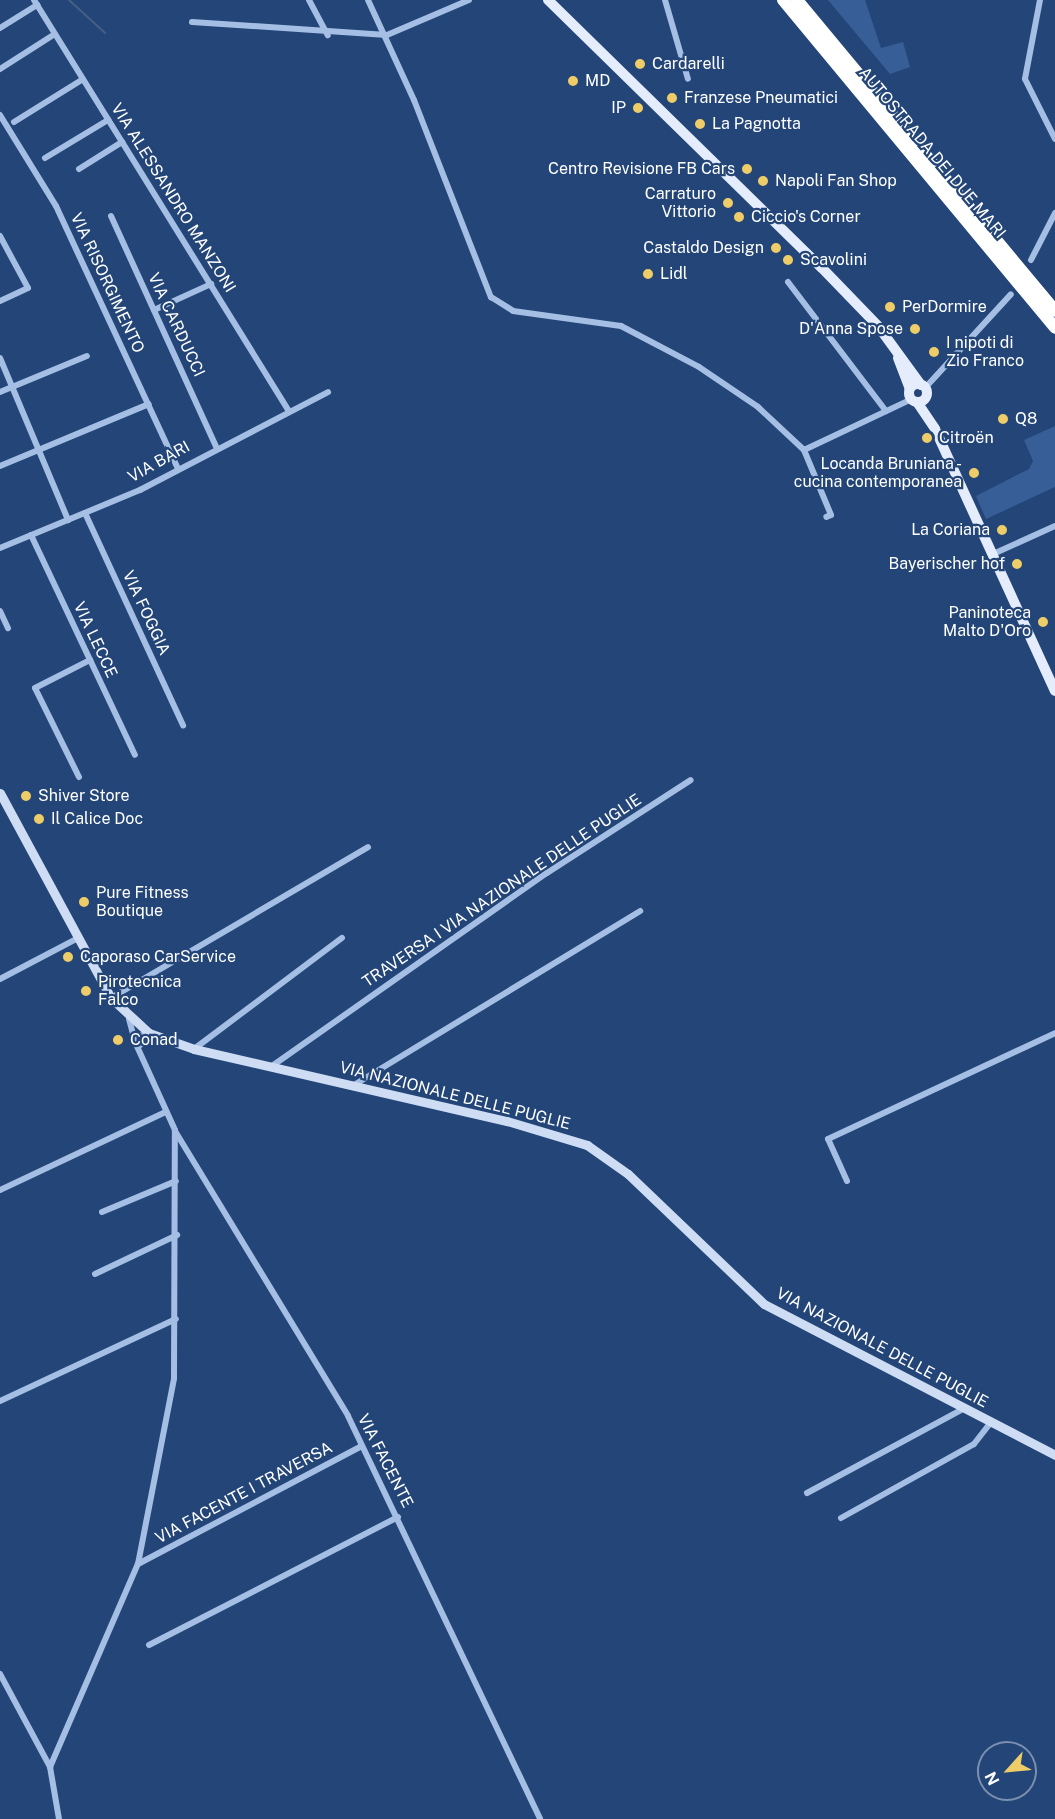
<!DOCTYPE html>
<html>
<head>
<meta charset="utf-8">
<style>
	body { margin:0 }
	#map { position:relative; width:1055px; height:1819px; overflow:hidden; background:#234578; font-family:"Public Sans",sans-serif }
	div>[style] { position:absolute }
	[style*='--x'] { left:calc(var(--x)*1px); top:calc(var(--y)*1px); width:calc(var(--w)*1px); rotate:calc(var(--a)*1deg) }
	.green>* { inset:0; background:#375e96 }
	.stream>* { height:2px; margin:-1px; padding:0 1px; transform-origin:1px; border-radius:1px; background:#465f85 }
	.minor>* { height:6px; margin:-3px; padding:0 3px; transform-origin:3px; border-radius:3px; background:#a5bfe4 }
	.minor>.ring { margin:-3px; padding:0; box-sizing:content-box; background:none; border:6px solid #a5bfe4; border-radius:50% }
	.secondary>* { height:9px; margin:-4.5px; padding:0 4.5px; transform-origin:4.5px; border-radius:4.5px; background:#ceddf4 }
	.primary>* { height:10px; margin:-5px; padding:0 5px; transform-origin:5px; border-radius:5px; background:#e5edfc }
	.primary>.ring { margin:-5px; padding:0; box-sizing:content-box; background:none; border:10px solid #e5edfc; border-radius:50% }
	.motorway>* { height:12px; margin:-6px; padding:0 6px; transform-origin:6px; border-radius:6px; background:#fff }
	.dots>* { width:16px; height:16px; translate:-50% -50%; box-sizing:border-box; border:3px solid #234578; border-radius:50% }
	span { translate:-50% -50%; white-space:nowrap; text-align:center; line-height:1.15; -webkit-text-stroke:4.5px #234578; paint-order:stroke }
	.poi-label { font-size:16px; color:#fff }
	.left { translate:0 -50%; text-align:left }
	.right { translate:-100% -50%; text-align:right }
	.street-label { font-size:16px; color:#fff }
	.north { position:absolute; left:977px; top:1741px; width:60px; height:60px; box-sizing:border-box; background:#234578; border:2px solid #7b8fae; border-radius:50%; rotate:243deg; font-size:16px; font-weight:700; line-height:24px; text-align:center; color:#fff }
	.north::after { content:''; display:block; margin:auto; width:21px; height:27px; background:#eecd69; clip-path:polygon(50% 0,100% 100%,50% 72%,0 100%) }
</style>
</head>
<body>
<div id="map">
	<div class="green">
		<i style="clip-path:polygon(828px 0,865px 0,881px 48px,903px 42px,910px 67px,890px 74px)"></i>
		<i style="clip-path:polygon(1055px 426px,1055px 487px,986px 519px,976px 496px,1029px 469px,1033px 461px,1024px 440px)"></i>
	</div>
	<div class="stream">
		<i style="--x:69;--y:0;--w:49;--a:42.5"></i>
	</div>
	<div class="minor">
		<i style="--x:34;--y:0;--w:484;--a:58.2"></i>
		<i style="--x:309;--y:0;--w:40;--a:62"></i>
		<i style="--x:368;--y:0;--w:110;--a:65.3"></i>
		<i style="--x:414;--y:100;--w:212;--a:68.7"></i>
		<i style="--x:491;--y:297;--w:26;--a:32"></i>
		<i style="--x:513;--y:311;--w:109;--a:7.9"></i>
		<i style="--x:621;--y:326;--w:88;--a:27.7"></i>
		<i style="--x:699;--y:367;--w:71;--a:34.1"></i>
		<i style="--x:758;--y:407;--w:63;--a:43.1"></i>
		<i style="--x:804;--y:450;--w:70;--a:67.4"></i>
		<i style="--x:831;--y:515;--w:5;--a:158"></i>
		<i style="--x:665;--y:0;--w:82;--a:73.8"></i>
		<i style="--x:1040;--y:0;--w:80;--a:100.8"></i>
		<i style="--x:1025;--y:79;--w:67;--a:63.4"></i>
		<i style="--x:192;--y:22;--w:195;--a:3.8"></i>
		<i style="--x:387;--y:35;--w:89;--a:-23.1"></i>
		<i style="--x:0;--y:28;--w:44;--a:-31.9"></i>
		<i style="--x:0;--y:69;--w:65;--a:-32.5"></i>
		<i style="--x:0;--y:115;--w:107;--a:58.4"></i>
		<i style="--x:56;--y:206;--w:290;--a:65.1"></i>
		<i style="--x:14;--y:122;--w:81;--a:-31.9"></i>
		<i style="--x:45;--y:158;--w:74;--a:-31.1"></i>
		<i style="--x:79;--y:169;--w:51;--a:-32.1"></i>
		<i style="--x:111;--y:216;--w:253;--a:65.5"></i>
		<i style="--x:0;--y:236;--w:59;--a:61.7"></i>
		<i style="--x:28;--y:288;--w:31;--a:155"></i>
		<i style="--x:1031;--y:260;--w:53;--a:-62.9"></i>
		<i style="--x:788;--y:282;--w:162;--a:52.8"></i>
		<i style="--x:154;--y:310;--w:63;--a:-24.5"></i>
		<i style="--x:0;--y:358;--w:176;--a:67.2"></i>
		<i style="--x:925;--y:388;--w:127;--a:-47.5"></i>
		<i style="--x:0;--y:392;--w:94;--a:-22.5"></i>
		<i style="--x:804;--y:450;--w:119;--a:-25.3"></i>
		<i style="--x:0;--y:466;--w:161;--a:-22.6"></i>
		<i style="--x:85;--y:513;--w:234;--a:65.2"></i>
		<i style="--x:31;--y:535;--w:243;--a:64.7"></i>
		<i style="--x:0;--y:548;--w:152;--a:-22.5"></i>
		<i style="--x:140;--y:490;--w:212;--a:-27.5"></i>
		<i style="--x:993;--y:554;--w:68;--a:-24.3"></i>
		<i style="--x:0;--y:611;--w:19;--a:65"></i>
		<i style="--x:79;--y:777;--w:99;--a:-116.3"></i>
		<i style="--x:35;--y:688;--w:62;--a:-27"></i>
		<i style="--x:0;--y:979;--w:88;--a:-27.7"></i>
		<i style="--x:111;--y:998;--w:298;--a:-30.4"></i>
		<i style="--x:129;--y:1019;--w:20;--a:75"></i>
		<i class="ring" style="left:134px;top:1035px;width:4px;height:4px"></i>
		<i style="--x:194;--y:1049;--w:185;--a:-36.9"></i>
		<i style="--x:272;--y:1066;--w:336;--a:-35.1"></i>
		<i style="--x:547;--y:873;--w:171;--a:-32.9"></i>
		<i style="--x:354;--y:1085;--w:335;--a:-31.3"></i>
		<i style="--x:175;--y:1131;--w:333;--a:58.7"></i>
		<i style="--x:348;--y:1416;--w:446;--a:64.5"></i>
		<i style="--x:847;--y:1181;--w:46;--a:-114.3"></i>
		<i style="--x:828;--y:1139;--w:251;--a:-25"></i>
		<i style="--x:0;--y:1190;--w:183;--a:-25.2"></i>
		<i style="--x:102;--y:1212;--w:80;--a:-22.7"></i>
		<i style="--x:95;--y:1274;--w:91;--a:-25.4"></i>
		<i style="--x:0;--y:1401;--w:194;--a:-25"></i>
		<i style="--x:807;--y:1493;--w:179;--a:-28.3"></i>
		<i style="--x:841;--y:1518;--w:152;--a:-29.1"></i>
		<i style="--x:974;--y:1444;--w:28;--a:-52"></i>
		<i style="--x:138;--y:1564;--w:253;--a:-27.8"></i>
		<i style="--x:149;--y:1645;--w:280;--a:-27.2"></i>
		<i style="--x:0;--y:1674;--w:106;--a:61.7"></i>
		<i style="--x:59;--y:1819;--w:53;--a:-99.8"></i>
		<i style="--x:50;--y:1767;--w:221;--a:-66.6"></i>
		<i style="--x:138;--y:1564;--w:189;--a:-79"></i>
		<i style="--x:174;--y:1378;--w:248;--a:-89.8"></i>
		<i style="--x:175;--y:1130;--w:94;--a:-114.4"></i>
	</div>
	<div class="secondary">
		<i style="--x:0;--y:793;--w:233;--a:61.6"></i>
		<i style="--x:111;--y:998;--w:52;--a:42.6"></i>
		<i style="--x:149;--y:1033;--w:48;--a:19.6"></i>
		<i style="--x:194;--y:1049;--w:321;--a:13"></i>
		<i style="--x:507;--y:1121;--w:84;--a:16.7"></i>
		<i style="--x:587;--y:1145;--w:50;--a:35.3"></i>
		<i style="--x:628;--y:1174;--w:188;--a:43.7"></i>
		<i style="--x:764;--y:1304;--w:328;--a:27.4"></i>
	</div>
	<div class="primary">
		<i style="--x:548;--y:0;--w:383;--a:44.4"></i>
		<i style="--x:822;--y:268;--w:81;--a:46"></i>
		<i style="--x:878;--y:326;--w:73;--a:53.9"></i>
		<i style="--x:898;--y:358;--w:33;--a:69"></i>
		<i class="ring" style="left:909px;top:384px;width:8px;height:8px"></i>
		<i style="--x:917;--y:402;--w:32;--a:56"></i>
		<i style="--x:935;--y:429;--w:288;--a:65.4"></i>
	</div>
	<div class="motorway">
		<i style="--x:783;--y:0;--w:426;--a:50.3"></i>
		<i style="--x:797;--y:0;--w:404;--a:50.3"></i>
	</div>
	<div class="dots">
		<i style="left:640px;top:64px;background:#eecd69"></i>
		<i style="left:573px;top:81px;background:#eecd69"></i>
		<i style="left:672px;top:98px;background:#eecd69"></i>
		<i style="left:638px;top:108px;background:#eecd69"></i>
		<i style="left:700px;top:124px;background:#eecd69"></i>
		<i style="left:747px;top:169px;background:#eecd69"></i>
		<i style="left:763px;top:181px;background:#eecd69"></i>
		<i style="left:728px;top:203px;background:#eecd69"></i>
		<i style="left:739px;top:217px;background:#eecd69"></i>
		<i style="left:776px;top:248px;background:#eecd69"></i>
		<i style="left:788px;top:260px;background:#eecd69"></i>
		<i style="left:648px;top:274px;background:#eecd69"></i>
		<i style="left:890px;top:307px;background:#eecd69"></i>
		<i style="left:915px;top:329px;background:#eecd69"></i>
		<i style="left:934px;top:352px;background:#eecd69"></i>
		<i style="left:1003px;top:419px;background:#eecd69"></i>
		<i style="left:927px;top:438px;background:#eecd69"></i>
		<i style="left:974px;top:473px;background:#eecd69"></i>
		<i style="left:1002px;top:530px;background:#eecd69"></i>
		<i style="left:1017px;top:564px;background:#eecd69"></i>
		<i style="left:1043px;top:622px;background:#eecd69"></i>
		<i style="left:26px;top:796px;background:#eecd69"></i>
		<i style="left:39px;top:819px;background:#eecd69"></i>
		<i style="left:84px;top:902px;background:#eecd69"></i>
		<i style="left:68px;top:957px;background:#eecd69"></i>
		<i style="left:86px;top:991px;background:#eecd69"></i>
		<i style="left:118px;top:1040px;background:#eecd69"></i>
	</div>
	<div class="poi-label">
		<span class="left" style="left:652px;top:64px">Cardarelli</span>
		<span class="left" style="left:585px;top:81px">MD</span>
		<span class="left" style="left:684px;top:98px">Franzese Pneumatici</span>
		<span class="right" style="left:626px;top:108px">IP</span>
		<span class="left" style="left:712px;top:124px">La Pagnotta</span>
		<span class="right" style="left:735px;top:169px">Centro Revisione FB Cars</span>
		<span class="left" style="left:775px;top:181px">Napoli Fan Shop</span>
		<span class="right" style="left:716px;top:203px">Carraturo<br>Vittorio</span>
		<span class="left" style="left:751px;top:217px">Ciccio's Corner</span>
		<span class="right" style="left:764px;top:248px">Castaldo Design</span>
		<span class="left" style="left:800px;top:260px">Scavolini</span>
		<span class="left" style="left:660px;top:274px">Lidl</span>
		<span class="left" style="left:902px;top:307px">PerDormire</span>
		<span class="right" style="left:903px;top:329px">D'Anna Spose</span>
		<span class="left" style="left:946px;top:352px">I nipoti di<br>Zio Franco</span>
		<span class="left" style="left:1015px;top:419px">Q8</span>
		<span class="left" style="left:939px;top:438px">Citroën</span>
		<span class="right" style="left:962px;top:473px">Locanda Bruniana -<br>cucina contemporanea</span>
		<span class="right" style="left:990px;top:530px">La Coriana</span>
		<span class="right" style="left:1005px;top:564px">Bayerischer hof</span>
		<span class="right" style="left:1031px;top:622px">Paninoteca<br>Malto D'Oro</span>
		<span class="left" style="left:38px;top:796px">Shiver Store</span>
		<span class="left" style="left:51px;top:819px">Il Calice Doc</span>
		<span class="left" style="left:96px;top:902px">Pure Fitness<br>Boutique</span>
		<span class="left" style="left:80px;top:957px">Caporaso CarService</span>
		<span class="left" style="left:98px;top:991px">Pirotecnica<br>Falco</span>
		<span class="left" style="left:130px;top:1040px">Conad</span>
	</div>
	<div class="street-label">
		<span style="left:932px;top:153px;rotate:50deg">AUTOSTRADA DEI DUE MARI</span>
		<span style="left:173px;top:198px;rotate:58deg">VIA ALESSANDRO MANZONI</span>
		<span style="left:107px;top:283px;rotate:65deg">VIA RISORGIMENTO</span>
		<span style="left:176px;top:325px;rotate:65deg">VIA CARDUCCI</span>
		<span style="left:159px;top:462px;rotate:-29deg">VIA BARI</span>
		<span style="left:146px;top:613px;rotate:65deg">VIA FOGGIA</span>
		<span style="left:95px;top:640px;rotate:65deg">VIA LECCE</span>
		<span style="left:502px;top:891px;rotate:-34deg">TRAVERSA I VIA NAZIONALE DELLE PUGLIE</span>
		<span style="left:455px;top:1096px;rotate:14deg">VIA NAZIONALE DELLE PUGLIE</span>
		<span style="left:882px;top:1348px;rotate:28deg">VIA NAZIONALE DELLE PUGLIE</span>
		<span style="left:385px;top:1461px;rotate:63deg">VIA FACENTE</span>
		<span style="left:244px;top:1493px;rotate:-28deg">VIA FACENTE I TRAVERSA</span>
	</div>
	<div class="north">N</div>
</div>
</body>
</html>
